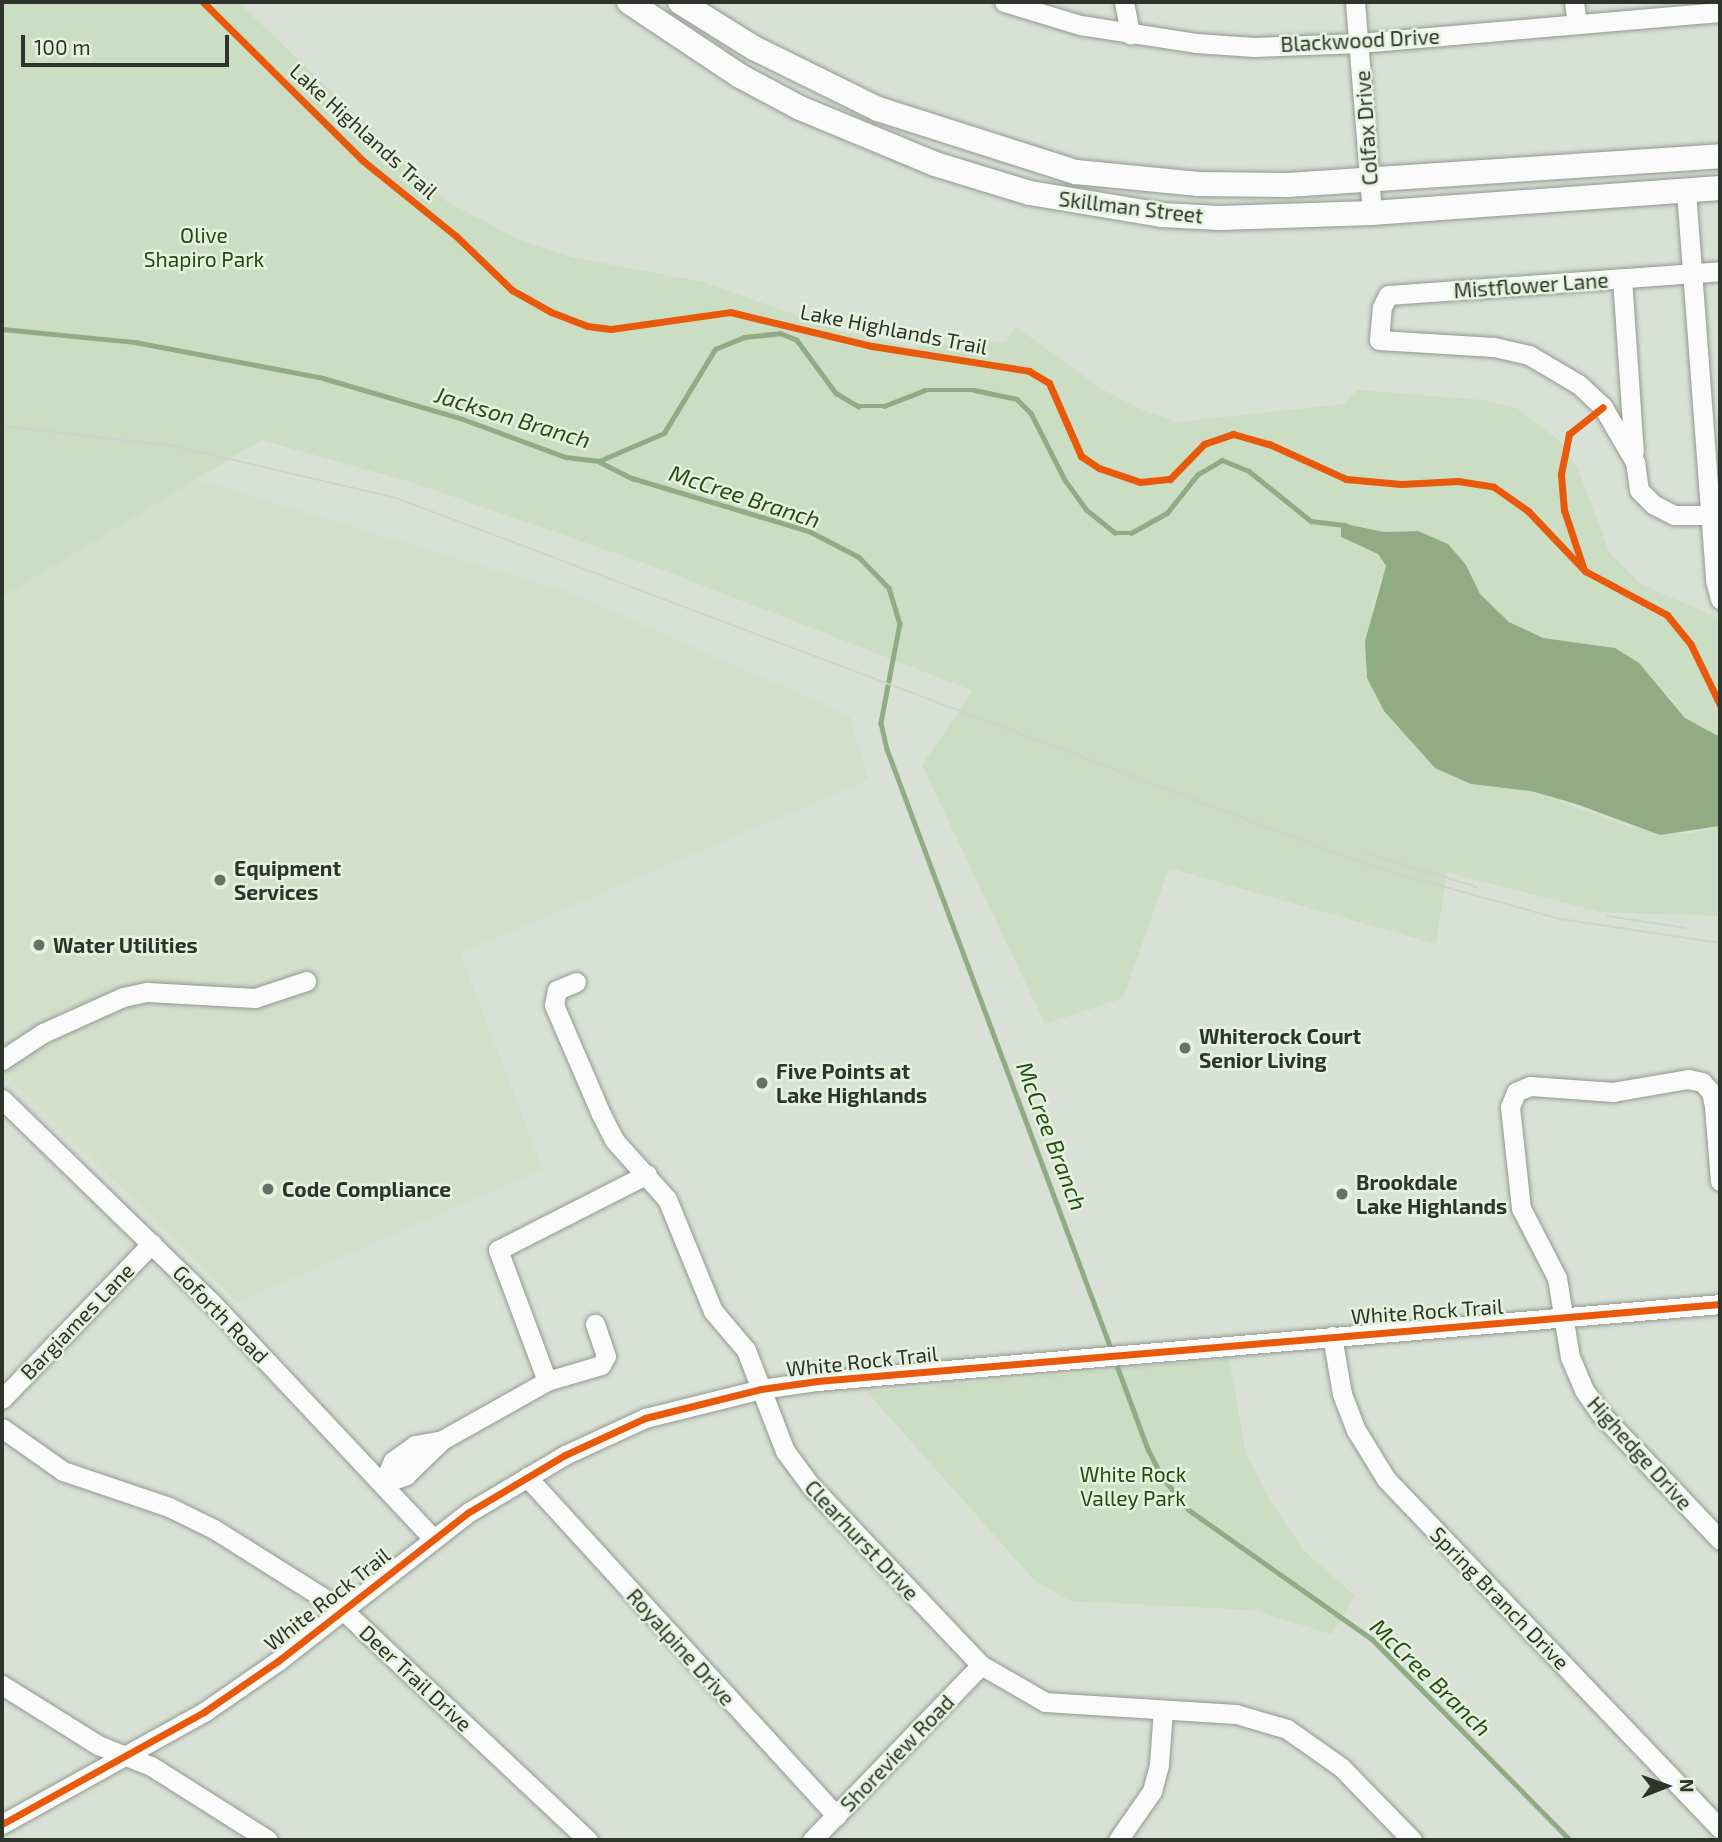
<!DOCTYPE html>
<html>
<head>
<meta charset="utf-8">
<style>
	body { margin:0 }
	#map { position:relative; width:1722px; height:1842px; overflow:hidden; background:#d9e1d6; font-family:"Exo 2",sans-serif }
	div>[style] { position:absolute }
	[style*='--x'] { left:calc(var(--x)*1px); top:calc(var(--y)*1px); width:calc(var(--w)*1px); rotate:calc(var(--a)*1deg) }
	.built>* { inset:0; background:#d1dfcb }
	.green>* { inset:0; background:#cbddc2 }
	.water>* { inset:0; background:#91ac84 }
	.stream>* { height:4.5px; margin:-2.25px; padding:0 2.25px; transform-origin:2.25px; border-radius:2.25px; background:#91ac84 }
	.roads { filter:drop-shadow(0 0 2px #929890) drop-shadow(0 0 2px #929890) }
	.minor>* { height:19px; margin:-9.5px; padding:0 9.5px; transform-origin:9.5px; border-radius:9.5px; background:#f9faf9 }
	.major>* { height:24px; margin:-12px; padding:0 12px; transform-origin:12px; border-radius:12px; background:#f9faf9 }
	.tram>* { height:2px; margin:-1px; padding:0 1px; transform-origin:1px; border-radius:1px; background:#d0d2cf }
	.cycleway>* { height:7px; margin:-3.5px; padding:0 3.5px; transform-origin:3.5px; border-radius:3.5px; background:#e8590c }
	.dots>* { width:19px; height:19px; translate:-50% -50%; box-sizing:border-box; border:4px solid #e5f3de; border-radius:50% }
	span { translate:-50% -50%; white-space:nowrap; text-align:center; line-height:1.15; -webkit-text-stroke:5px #e5f3de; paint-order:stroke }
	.street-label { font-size:21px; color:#2e332b }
	.park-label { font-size:21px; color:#254810 }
	.poi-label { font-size:21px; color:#2e332b; font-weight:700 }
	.left { translate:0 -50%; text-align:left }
	.water-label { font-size:23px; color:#284b13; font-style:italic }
	.frame { position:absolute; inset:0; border:4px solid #2e332b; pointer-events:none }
	.north { position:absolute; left:1631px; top:1751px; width:70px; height:70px; -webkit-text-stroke:5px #e5f3de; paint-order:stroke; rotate:89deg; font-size:19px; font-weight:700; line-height:28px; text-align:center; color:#2e332b }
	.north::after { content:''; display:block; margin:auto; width:24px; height:32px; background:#2e332b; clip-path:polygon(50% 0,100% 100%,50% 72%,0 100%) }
	.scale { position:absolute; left:21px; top:35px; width:208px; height:32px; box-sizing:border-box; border:4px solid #2e332b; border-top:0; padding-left:9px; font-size:21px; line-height:24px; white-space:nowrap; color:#2e332b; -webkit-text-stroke:5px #e5f3de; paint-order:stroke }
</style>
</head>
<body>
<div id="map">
	<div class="built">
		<i style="clip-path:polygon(195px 479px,568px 592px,850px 716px,868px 780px,460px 953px,543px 1169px,238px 1302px,2px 1072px,2px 597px)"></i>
	</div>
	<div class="green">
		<i style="clip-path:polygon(2px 2px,238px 2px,446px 201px,520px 240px,571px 257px,703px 282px,838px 330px,912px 347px,1006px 341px,1015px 326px,1102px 389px,1143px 410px,1179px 422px,1344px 404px,1357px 390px,1482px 400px,1517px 408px,1560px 441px,1578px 469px,1609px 552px,1641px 584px,1720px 619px,1720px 737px,1685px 718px,1670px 697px,1615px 648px,1543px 638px,1508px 622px,1480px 594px,1466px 565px,1418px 531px,1384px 532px,1341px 523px,1341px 538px,1378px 554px,1386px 566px,1371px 610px,1470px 784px,1531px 791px,1630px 827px,1688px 834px,1720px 826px,1720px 916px,1600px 912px,1447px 872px,1436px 944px,1169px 868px,1123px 998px,1045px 1024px,922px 765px,973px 691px,658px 568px,411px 482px,261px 440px,2px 597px)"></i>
		<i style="clip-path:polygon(1229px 1359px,1246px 1454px,1267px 1495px,1304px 1551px,1355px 1596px,1332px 1634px,1251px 1610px,1070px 1601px,1034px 1580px,867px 1392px)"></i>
	</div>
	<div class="water">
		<i style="clip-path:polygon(1341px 523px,1384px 532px,1418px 531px,1448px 544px,1466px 565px,1480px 594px,1509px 622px,1543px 638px,1615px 648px,1639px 663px,1685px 718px,1720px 737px,1720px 826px,1660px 835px,1576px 804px,1531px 791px,1471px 784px,1435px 768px,1384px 711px,1367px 678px,1365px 641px,1386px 566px,1378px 554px,1341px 537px)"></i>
	</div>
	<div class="stream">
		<i style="--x:2;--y:329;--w:134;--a:5.6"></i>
		<i style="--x:135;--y:342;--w:191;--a:10.8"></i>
		<i style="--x:323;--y:378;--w:146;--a:16.3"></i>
		<i style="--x:463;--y:419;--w:110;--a:20.3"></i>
		<i style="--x:566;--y:457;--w:33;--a:7"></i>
		<i style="--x:599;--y:461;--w:71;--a:-23.3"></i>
		<i style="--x:664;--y:433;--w:98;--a:-58.7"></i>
		<i style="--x:715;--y:349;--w:31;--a:-22"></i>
		<i style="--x:744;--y:337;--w:36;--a:-6"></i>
		<i style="--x:780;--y:333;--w:18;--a:22"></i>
		<i style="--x:797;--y:340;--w:66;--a:53.7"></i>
		<i style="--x:836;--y:393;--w:26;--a:31"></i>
		<i style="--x:858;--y:406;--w:26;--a:0"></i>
		<i style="--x:884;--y:406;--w:44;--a:-21.3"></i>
		<i style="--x:925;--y:390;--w:49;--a:0"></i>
		<i style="--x:974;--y:390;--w:44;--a:11.8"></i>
		<i style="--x:1017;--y:399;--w:20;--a:45"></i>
		<i style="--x:1031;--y:413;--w:75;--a:63.1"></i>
		<i style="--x:1065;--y:480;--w:37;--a:54"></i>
		<i style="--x:1087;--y:510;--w:36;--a:39"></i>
		<i style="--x:1115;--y:533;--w:16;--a:0"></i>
		<i style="--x:1131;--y:533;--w:41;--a:-29.1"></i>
		<i style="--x:1167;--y:513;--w:48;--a:-51.7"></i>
		<i style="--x:1197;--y:475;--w:29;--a:-31"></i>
		<i style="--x:1222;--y:460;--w:29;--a:22"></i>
		<i style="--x:1249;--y:471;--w:80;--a:38.9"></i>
		<i style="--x:1311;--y:521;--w:35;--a:7"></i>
		<i style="--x:600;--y:462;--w:36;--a:27"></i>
		<i style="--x:632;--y:478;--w:185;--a:16.7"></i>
		<i style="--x:809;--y:531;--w:56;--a:27.5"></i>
		<i style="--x:859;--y:557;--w:43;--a:45.9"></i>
		<i style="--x:889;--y:588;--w:37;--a:73"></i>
		<i style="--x:900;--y:623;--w:102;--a:100.8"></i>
		<i style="--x:881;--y:723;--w:27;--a:77"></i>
		<i style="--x:887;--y:749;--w:643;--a:69.51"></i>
		<i style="--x:1115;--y:1360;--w:95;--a:69.7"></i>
		<i style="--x:1148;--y:1449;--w:33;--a:63"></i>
		<i style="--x:1163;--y:1478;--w:41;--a:50.9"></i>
		<i style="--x:1189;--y:1510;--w:224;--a:35.2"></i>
		<i style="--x:1372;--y:1639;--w:282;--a:45.4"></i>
	</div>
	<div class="roads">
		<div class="minor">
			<i style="--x:1004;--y:2;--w:79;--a:16.8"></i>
			<i style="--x:1080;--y:25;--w:117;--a:8.8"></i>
			<i style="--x:1196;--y:43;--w:58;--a:3.9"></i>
			<i style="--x:1254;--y:47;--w:105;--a:-2.2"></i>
			<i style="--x:1359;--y:43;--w:362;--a:-4.9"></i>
			<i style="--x:1124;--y:2;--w:33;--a:79"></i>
			<i style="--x:1355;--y:2;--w:212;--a:85.4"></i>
			<i style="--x:1574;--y:2;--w:22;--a:82"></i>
			<i style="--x:1686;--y:191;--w:390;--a:85.7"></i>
			<i style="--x:1715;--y:580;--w:20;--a:75"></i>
			<i style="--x:1622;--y:278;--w:174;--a:86.1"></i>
			<i style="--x:1710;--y:515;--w:36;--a:180"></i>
			<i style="--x:1674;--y:515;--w:22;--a:-153"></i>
			<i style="--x:1654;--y:505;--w:21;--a:-135"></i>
			<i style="--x:1639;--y:490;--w:28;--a:-98"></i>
			<i style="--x:1635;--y:462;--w:64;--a:-120.2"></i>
			<i style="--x:1603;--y:407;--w:34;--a:-137"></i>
			<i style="--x:1578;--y:384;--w:57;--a:-149.4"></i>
			<i style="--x:1529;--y:355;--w:37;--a:-167"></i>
			<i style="--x:1493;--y:347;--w:114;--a:-176.5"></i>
			<i style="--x:1379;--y:340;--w:33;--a:-85"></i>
			<i style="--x:1382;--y:307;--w:13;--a:-63"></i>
			<i style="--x:1388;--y:295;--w:333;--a:-4.1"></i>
			<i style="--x:576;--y:982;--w:21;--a:157"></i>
			<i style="--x:557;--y:990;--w:15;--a:101"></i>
			<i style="--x:554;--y:1005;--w:119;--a:66.7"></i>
			<i style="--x:601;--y:1114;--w:29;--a:63"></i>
			<i style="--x:614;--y:1140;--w:79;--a:48.1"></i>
			<i style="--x:667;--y:1199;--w:121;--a:67.7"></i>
			<i style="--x:713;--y:1311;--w:51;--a:49.8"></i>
			<i style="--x:746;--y:1350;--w:108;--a:68.9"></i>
			<i style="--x:785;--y:1451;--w:44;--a:53.4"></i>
			<i style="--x:811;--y:1486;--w:247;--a:46.5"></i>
			<i style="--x:981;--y:1665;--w:74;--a:30"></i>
			<i style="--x:1045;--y:1702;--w:191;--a:3.6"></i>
			<i style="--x:1236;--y:1714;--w:53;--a:16.4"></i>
			<i style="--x:1287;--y:1729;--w:66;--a:35.1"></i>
			<i style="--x:1341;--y:1767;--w:102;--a:45.8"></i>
			<i style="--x:2;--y:1060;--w:49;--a:-33.4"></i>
			<i style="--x:43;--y:1033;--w:88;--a:-24.2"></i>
			<i style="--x:123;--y:997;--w:25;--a:-12"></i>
			<i style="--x:147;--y:992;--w:108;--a:3.2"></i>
			<i style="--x:255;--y:998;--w:54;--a:-18.4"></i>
			<i style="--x:2;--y:1099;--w:291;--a:44.2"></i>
			<i style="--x:211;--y:1302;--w:323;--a:46.8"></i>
			<i style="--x:1720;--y:1181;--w:75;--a:-94.6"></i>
			<i style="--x:1714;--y:1106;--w:14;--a:-102"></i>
			<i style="--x:1711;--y:1092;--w:13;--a:-132"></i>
			<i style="--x:1702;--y:1082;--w:14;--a:-168"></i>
			<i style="--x:1688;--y:1079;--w:76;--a:170.2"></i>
			<i style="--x:1613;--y:1092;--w:83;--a:-175.9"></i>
			<i style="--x:1530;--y:1086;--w:15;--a:157"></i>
			<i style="--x:1516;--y:1092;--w:16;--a:112"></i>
			<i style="--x:1510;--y:1107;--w:102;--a:83.8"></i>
			<i style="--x:1521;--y:1208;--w:79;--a:62.8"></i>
			<i style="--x:1557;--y:1278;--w:80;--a:80.7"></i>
			<i style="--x:1570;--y:1357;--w:36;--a:67"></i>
			<i style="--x:1584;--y:1390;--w:28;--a:55"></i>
			<i style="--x:1600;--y:1413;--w:175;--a:46.6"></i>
			<i style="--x:1332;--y:1336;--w:59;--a:80.2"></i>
			<i style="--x:1342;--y:1394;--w:39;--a:69"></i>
			<i style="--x:1356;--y:1430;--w:57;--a:58.5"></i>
			<i style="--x:1386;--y:1479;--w:484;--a:46.3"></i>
			<i style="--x:547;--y:1381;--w:56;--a:-16.5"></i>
			<i style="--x:601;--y:1365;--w:10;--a:-61"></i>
			<i style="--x:606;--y:1356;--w:34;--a:-109"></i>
			<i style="--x:2;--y:1399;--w:216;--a:-46.1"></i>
			<i style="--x:2;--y:1428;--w:75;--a:35.2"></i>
			<i style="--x:63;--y:1471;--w:112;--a:18.8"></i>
			<i style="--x:169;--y:1507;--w:50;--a:26.1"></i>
			<i style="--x:214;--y:1529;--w:154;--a:32.2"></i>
			<i style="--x:344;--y:1611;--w:335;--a:43.2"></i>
			<i style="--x:527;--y:1477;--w:459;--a:47.6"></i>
			<i style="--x:383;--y:1484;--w:25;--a:-21"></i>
			<i style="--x:406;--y:1475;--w:50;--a:-44.2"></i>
			<i style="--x:442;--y:1440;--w:120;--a:-29.3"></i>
			<i style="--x:547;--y:1381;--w:140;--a:-110.5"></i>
			<i style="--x:498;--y:1250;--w:167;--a:-27"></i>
			<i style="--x:383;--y:1484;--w:25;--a:-67"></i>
			<i style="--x:393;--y:1461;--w:27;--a:-36"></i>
			<i style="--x:415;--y:1445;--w:27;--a:-10"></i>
			<i style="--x:2;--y:1685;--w:113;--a:32"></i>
			<i style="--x:98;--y:1745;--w:57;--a:21.6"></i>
			<i style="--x:151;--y:1766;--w:138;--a:32.3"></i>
			<i style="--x:2;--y:1824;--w:231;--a:-29"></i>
			<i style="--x:204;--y:1712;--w:90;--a:-34.6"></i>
			<i style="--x:278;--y:1661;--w:242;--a:-38"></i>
			<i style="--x:469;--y:1512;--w:112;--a:-30.7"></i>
			<i style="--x:565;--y:1455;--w:88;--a:-24.8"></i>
			<i style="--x:645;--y:1418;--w:120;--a:-14"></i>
			<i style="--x:761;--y:1389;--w:57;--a:-8.1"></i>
			<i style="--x:817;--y:1381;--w:906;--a:-4.87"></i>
			<i style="--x:812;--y:1840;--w:243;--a:-46"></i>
			<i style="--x:1118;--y:1840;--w:60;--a:-55.2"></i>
			<i style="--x:1152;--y:1791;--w:28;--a:-75"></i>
			<i style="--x:1159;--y:1764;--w:54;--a:-85.8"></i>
		</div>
		<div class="major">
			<i style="--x:629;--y:2;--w:133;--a:33.7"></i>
			<i style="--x:740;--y:76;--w:68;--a:28.1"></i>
			<i style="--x:800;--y:108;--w:146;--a:22.5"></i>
			<i style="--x:935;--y:164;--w:99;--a:17"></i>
			<i style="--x:1030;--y:193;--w:133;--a:9.5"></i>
			<i style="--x:1161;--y:215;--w:59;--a:2.9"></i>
			<i style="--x:1220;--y:218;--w:152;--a:-1.9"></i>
			<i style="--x:1372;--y:213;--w:349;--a:-4.1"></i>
			<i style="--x:680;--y:2;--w:87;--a:31.9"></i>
			<i style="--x:754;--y:48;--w:138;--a:26.2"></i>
			<i style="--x:878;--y:109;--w:208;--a:17.7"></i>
			<i style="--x:1076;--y:172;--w:123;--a:5.6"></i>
			<i style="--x:1198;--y:184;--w:90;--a:0.6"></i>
			<i style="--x:1288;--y:185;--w:433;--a:-3.8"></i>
		</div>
	</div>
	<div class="tram">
		<i style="--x:2;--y:426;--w:173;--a:6.6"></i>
		<i style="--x:174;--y:446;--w:228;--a:13.2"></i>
		<i style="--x:396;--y:498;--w:1044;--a:20.69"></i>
		<i style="--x:1373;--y:867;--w:195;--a:15.5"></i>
		<i style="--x:1561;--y:919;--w:161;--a:8.6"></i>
		<i style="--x:1363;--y:852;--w:119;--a:17.1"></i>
		<i style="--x:1607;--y:916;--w:80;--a:8.6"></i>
	</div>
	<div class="cycleway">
		<i style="--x:203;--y:2;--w:224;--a:44.8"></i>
		<i style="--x:362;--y:160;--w:121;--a:39"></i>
		<i style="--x:456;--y:236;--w:78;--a:44"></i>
		<i style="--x:512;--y:290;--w:45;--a:29.4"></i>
		<i style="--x:551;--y:312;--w:39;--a:21"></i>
		<i style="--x:587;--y:326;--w:24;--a:7"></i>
		<i style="--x:611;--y:329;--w:120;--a:-8.1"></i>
		<i style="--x:730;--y:312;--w:146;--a:13.5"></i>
		<i style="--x:872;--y:346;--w:159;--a:9"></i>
		<i style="--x:1029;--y:371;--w:23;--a:31"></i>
		<i style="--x:1049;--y:383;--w:80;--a:66.3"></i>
		<i style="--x:1081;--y:456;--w:22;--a:34"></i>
		<i style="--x:1099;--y:468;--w:43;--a:18.9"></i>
		<i style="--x:1140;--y:482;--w:30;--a:-6"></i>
		<i style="--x:1170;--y:479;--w:49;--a:-45.8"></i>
		<i style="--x:1204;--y:444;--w:31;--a:-19"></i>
		<i style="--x:1233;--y:434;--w:37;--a:16"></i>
		<i style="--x:1269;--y:444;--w:85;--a:24.4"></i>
		<i style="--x:1346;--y:479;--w:55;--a:5.2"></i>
		<i style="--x:1401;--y:484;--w:57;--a:-3"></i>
		<i style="--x:1458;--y:481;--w:36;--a:9"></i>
		<i style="--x:1494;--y:487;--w:42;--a:35.2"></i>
		<i style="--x:1528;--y:511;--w:83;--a:46.5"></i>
		<i style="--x:1585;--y:571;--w:93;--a:28.2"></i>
		<i style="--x:1667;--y:615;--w:38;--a:51"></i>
		<i style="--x:1691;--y:645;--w:67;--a:64.2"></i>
		<i style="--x:1583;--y:567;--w:60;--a:-108.4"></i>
		<i style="--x:1564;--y:510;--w:36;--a:-95"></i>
		<i style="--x:1561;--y:474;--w:41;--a:-78.7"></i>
		<i style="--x:1569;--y:434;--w:43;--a:-38.5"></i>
		<i style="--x:2;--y:1824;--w:231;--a:-29"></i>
		<i style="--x:204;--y:1712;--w:90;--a:-34.6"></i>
		<i style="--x:278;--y:1661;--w:242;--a:-38"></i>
		<i style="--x:469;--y:1512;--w:112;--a:-30.7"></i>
		<i style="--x:565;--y:1455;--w:88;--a:-24.8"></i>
		<i style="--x:645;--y:1418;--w:120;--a:-14"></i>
		<i style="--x:761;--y:1389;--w:57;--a:-8.1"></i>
		<i style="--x:817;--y:1381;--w:906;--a:-4.87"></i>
	</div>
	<div class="dots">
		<i style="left:220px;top:880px;background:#6a7067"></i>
		<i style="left:39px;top:945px;background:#6a7067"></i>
		<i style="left:1185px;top:1048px;background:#6a7067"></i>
		<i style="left:762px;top:1083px;background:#6a7067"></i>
		<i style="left:268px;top:1189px;background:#6a7067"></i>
		<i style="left:1342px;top:1194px;background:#6a7067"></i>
	</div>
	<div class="street-label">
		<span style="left:1360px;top:40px;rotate:-3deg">Blackwood Drive</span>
		<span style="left:1366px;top:128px;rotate:-94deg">Colfax Drive</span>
		<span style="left:364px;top:131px;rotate:42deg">Lake Highlands Trail</span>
		<span style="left:1131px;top:207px;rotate:7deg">Skillman Street</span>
		<span style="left:1531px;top:285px;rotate:-4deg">Mistflower Lane</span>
		<span style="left:894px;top:329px;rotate:11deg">Lake Highlands Trail</span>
		<span style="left:1427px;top:1311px;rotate:-4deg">White Rock Trail</span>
		<span style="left:221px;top:1314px;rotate:46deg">Goforth Road</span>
		<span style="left:77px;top:1321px;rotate:-46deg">Bargiames Lane</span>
		<span style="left:862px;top:1361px;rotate:-6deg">White Rock Trail</span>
		<span style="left:1640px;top:1453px;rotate:48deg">Highedge Drive</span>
		<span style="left:862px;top:1540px;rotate:47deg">Clearhurst Drive</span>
		<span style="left:1500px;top:1598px;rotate:46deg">Spring Branch Drive</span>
		<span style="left:327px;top:1599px;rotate:-38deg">White Rock Trail</span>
		<span style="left:681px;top:1647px;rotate:48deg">Royalpine Drive</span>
		<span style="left:416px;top:1678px;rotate:43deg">Deer Trail Drive</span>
		<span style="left:897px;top:1753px;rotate:-46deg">Shoreview Road</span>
	</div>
	<div class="park-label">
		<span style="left:204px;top:247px">Olive<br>Shapiro Park</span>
		<span style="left:1133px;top:1486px">White Rock<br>Valley Park</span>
	</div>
	<div class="poi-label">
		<span class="left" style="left:234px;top:880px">Equipment<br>Services</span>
		<span class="left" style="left:53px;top:945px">Water Utilities</span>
		<span class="left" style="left:1199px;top:1048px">Whiterock Court<br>Senior Living</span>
		<span class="left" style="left:776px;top:1083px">Five Points at<br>Lake Highlands</span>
		<span class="left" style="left:1356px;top:1194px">Brookdale<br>Lake Highlands</span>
		<span class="left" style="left:282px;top:1189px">Code Compliance</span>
	</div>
	<div class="water-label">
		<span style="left:513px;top:417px;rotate:17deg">Jackson Branch</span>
		<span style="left:745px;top:496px;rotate:18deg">McCree Branch</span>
		<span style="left:1052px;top:1136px;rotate:69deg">McCree Branch</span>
		<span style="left:1431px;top:1677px;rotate:44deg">McCree Branch</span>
	</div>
	<div class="frame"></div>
	<div class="north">N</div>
	<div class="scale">100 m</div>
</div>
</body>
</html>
